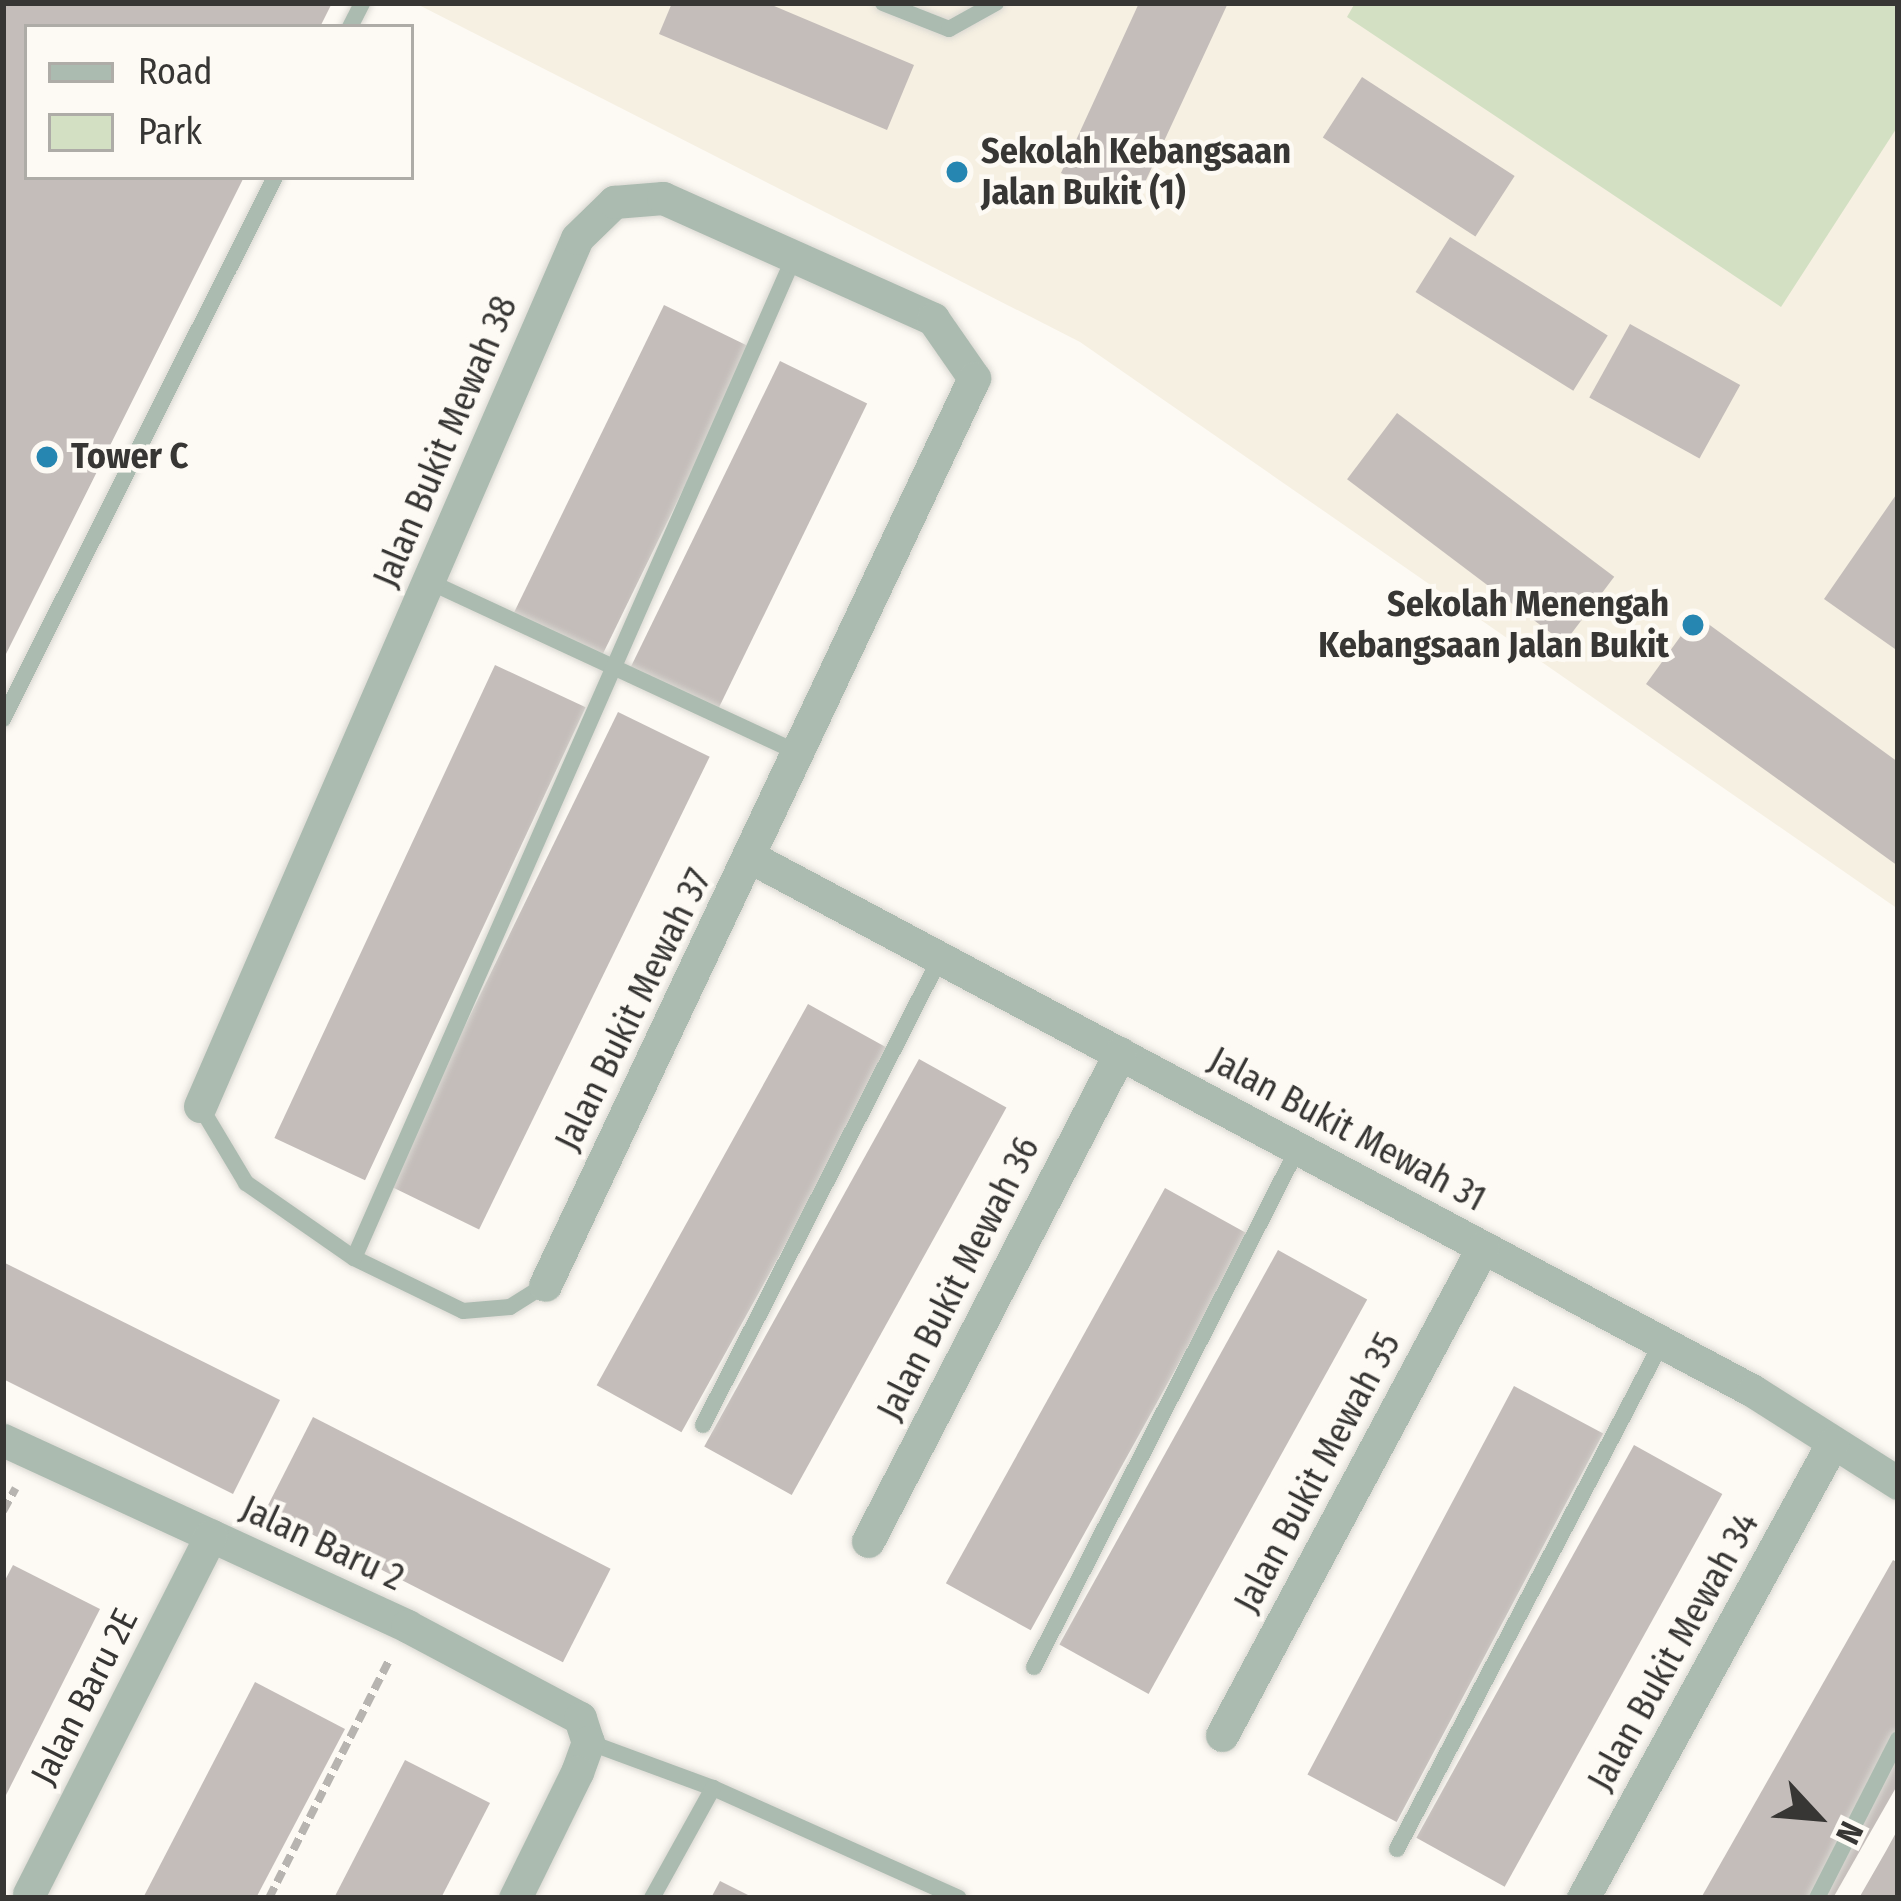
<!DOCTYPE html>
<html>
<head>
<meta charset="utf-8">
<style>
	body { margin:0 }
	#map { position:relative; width:1901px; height:1901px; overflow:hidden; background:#fdfaf4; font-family:"Fira Sans Condensed",sans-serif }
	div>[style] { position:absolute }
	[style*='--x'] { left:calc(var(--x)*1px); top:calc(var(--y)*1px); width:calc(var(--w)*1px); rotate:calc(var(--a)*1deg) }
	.built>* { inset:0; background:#f6f0e2 }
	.green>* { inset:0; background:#d3e0c3 }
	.building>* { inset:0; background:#c4bdba; transform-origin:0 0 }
	.path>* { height:8px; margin-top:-4px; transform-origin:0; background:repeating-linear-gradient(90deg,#b7b4b0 0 12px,transparent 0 18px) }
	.roads { filter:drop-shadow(0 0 3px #d9d7d1) drop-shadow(0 0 3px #d9d7d1) }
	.lane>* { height:16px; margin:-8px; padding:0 8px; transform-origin:8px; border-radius:8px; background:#abbbb0 }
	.street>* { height:33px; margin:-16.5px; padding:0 16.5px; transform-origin:16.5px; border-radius:16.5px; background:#abbbb0 }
	.dots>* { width:33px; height:33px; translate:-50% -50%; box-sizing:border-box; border:6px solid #fdfaf4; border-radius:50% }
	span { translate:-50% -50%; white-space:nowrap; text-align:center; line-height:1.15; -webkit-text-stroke:9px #fdfaf4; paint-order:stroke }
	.poi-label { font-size:36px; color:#373634; font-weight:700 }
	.left { translate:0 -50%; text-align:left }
	.right { translate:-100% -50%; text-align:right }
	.street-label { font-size:36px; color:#373634 }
	.frame { position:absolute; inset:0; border:6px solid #373634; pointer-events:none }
	.legend { position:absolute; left:24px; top:24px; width:390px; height:156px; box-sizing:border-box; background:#fdfaf4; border:3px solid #aeaca7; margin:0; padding:15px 21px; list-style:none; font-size:36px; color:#373634 }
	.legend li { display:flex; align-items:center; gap:24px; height:60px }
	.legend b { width:60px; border:3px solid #aeaca7 }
	.north { position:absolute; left:1757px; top:1757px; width:120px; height:120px; -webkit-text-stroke:9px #fdfaf4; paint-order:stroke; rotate:116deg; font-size:33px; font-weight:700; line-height:48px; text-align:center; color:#373634 }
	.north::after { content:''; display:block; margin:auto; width:42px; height:54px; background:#373634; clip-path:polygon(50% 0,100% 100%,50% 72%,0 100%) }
</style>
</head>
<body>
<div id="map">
	<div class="built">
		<i style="clip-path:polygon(415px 3px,1898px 3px,1898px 909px,1080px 342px)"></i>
	</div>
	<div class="green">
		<i style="clip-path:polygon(1355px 3px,1898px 3px,1898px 126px,1781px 307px,1347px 17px)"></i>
	</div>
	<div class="building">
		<i style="clip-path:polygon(3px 3px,332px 3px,320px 27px,27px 27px,27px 177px,244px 177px,3px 660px)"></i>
		<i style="clip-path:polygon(672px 3px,767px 3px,914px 65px,887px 130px,659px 34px)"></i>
		<i style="clip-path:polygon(1139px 3px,1228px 3px,1134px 206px,1061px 173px)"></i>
		<i style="left:1362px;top:77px;width:182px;height:72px;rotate:33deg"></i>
		<i style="left:1450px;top:237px;width:186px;height:65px;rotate:32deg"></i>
		<i style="left:664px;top:305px;width:98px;height:348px;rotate:26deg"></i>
		<i style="left:1630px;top:324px;width:126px;height:84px;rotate:29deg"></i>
		<i style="left:780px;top:361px;width:97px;height:346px;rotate:26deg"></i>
		<i style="left:1397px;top:413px;width:272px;height:83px;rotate:37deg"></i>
		<i style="clip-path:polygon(1898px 492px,1898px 644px,1895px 649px,1824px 599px)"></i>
		<i style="clip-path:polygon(1696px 615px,1898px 762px,1898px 866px,1646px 684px)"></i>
		<i style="left:495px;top:665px;width:100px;height:522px;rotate:25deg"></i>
		<i style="left:618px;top:712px;width:102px;height:526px;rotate:26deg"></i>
		<i style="left:808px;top:1004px;width:97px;height:436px;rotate:29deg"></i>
		<i style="left:919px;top:1059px;width:100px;height:443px;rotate:29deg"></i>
		<i style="left:1165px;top:1188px;width:97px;height:452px;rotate:29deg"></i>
		<i style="left:1278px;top:1250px;width:102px;height:451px;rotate:29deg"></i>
		<i style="clip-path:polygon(3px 1262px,280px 1400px,233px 1494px,3px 1379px)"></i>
		<i style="left:1514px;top:1386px;width:101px;height:440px;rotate:28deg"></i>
		<i style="left:313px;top:1417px;width:334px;height:105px;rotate:27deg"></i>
		<i style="left:1634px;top:1445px;width:101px;height:449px;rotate:29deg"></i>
		<i style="clip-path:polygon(1893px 1560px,1898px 1563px,1898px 1784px,1833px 1898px,1701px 1898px)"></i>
		<i style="clip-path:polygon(13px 1565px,100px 1609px,3px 1801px,3px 1584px)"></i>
		<i style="clip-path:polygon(255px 1682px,345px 1729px,256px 1898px,143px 1898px)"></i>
		<i style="clip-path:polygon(405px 1760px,490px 1803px,441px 1898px,334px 1898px)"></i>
		<i style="clip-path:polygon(1898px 1829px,1898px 1898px,1859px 1898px,1886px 1851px)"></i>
		<i style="clip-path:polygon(720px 1881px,754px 1898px,711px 1898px)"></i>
	</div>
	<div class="path">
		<i style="--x:3;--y:1511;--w:26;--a:-61"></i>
		<i style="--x:269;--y:1898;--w:269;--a:-63.2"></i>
	</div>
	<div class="roads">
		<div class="lane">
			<i style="--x:883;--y:3;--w:71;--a:21.5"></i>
			<i style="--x:949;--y:29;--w:54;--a:-29"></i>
			<i style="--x:350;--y:27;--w:27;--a:-63"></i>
			<i style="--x:428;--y:581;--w:409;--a:24.9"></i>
			<i style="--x:3;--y:719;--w:606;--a:-63.35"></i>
			<i style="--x:200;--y:1106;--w:90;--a:59.1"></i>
			<i style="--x:246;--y:1183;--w:131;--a:34.8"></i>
			<i style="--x:354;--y:1258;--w:121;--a:25.9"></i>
			<i style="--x:463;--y:1311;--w:47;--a:-4.9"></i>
			<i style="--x:510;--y:1307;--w:41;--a:-32.2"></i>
			<i style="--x:354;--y:1258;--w:1093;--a:-66.27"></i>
			<i style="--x:703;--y:1425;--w:524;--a:-63.09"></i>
			<i style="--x:1034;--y:1667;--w:582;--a:-63.04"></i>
			<i style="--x:588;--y:1742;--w:133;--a:20.2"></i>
			<i style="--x:713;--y:1788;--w:269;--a:24.1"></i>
			<i style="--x:1397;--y:1849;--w:572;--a:-62.4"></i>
			<i style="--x:652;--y:1898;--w:126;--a:-61"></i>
			<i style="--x:1817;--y:1898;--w:178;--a:-63"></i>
		</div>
		<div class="street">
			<i style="--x:752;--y:858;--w:1134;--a:28.03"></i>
			<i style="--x:1753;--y:1391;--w:172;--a:32.4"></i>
			<i style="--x:200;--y:1106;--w:946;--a:-66.52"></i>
			<i style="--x:577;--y:238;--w:52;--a:-44.2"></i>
			<i style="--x:614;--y:202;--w:49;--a:-4.7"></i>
			<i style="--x:663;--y:198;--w:296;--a:24.1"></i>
			<i style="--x:933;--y:319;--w:72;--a:55.2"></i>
			<i style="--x:974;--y:378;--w:1003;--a:115.31"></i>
			<i style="--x:3;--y:1440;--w:445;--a:24.7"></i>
			<i style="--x:407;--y:1626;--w:196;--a:28"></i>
			<i style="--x:580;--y:1718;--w:25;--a:72"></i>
			<i style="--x:588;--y:1742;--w:32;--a:110"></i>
			<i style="--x:577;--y:1772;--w:140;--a:116.2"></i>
			<i style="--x:868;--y:1541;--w:549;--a:-62.69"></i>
			<i style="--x:1222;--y:1735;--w:553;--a:-61.86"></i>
			<i style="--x:29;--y:1894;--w:402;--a:-63.1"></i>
			<i style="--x:1583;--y:1898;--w:518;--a:-61.26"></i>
		</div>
	</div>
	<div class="dots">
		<i style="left:957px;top:172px;background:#2686b1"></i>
		<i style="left:47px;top:457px;background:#2686b1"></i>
		<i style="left:1693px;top:625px;background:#2686b1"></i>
	</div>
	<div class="poi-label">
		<span class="left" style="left:981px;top:172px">Sekolah Kebangsaan<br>Jalan Bukit (1)</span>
		<span class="left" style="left:71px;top:457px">Tower C</span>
		<span class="right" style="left:1669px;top:625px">Sekolah Menengah<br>Kebangsaan Jalan Bukit</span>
	</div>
	<div class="street-label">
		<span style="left:446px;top:442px;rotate:-67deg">Jalan Bukit Mewah 38</span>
		<span style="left:634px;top:1010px;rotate:-64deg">Jalan Bukit Mewah 37</span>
		<span style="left:1347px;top:1130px;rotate:28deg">Jalan Bukit Mewah 31</span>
		<span style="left:959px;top:1279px;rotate:-63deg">Jalan Bukit Mewah 36</span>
		<span style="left:1318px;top:1473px;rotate:-62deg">Jalan Bukit Mewah 35</span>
		<span style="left:322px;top:1544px;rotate:25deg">Jalan Baru 2</span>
		<span style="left:1674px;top:1652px;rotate:-61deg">Jalan Bukit Mewah 34</span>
		<span style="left:85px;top:1697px;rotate:-63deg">Jalan Baru 2E</span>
	</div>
	<div class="frame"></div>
	<ul class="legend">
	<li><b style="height:15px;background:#abbbb0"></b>Road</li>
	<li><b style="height:33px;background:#d3e0c3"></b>Park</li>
	</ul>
	<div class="north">N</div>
</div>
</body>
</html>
